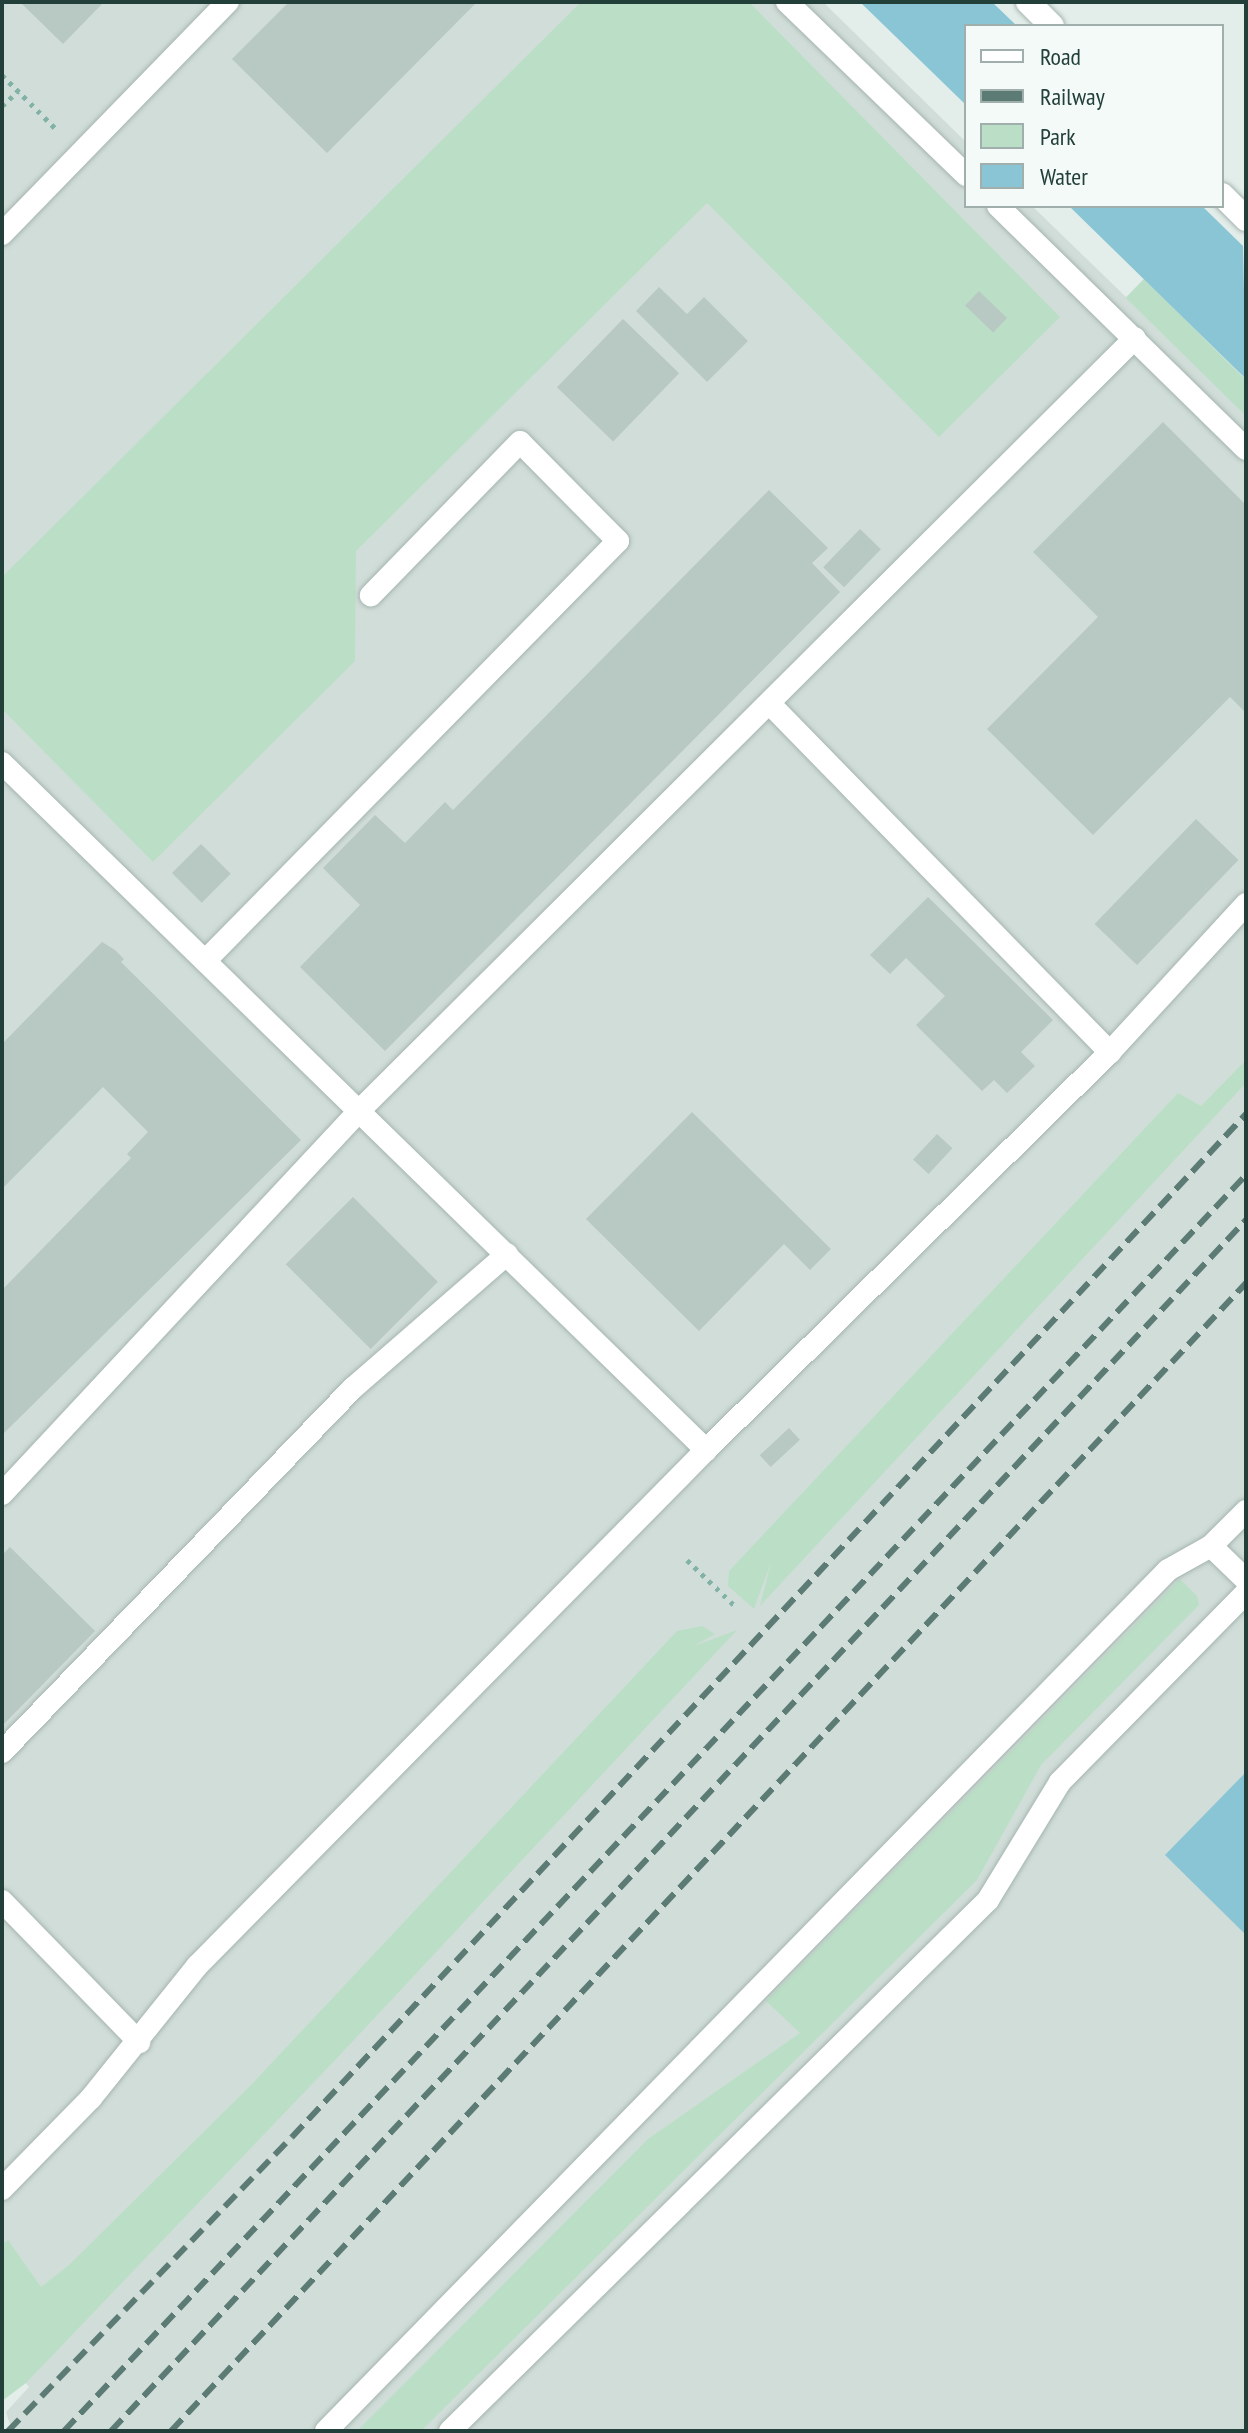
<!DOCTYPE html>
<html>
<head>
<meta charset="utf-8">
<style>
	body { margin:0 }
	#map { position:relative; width:1248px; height:2433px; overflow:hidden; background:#e3ede9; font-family:"PT Sans Narrow",sans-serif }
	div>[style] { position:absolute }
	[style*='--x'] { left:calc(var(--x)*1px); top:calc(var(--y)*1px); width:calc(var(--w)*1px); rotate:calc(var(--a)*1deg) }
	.built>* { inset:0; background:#d1ddd8 }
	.green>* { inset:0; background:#bbdfc6 }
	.water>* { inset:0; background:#89c5d4 }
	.building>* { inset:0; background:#b8c8c2; transform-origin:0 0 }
	.path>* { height:5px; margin-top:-2.5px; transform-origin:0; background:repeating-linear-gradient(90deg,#82b2a5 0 4px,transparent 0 10px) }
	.roads { filter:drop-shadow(0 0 2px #a5b5b1) drop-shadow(0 0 2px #a5b5b1) }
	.lane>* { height:22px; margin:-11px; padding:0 11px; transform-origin:11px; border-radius:11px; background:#fff }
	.street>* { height:24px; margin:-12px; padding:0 12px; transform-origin:12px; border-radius:12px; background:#fff }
	.rail>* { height:6px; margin-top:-3px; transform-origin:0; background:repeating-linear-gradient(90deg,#5c7b74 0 16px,transparent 0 24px) }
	span { translate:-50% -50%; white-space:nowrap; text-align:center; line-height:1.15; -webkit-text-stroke:7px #f4faf7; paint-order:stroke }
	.frame { position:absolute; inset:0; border:4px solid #223f39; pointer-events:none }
	.legend { position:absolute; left:964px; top:24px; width:260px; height:184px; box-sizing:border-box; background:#f4faf7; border:2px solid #a0afab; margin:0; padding:10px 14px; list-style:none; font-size:24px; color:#223f39 }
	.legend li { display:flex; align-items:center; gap:16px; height:40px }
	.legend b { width:40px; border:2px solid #a0afab }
</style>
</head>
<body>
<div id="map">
	<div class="built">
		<i style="clip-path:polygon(2px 2px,823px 2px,966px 142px,966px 206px,1032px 206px,1126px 297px,1144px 279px,1246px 380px,1246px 2431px,12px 2431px,6px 2412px,29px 2387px,23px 2380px,2px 2401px)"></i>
	</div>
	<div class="green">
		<i style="clip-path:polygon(581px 2px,749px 2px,1060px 317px,939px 437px,707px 203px,356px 551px,355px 661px,153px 862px,2px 709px,2px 577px)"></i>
		<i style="clip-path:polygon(1144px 279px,1246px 380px,1246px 416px,1126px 298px)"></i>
		<i style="clip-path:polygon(1246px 1060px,1246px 1083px,760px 1606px,771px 1562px,754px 1609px,728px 1586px,729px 1571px,1178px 1093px,1201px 1106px)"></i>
		<i style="clip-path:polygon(1180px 1579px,1197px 1596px,1199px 1605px,1041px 1765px,977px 1880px,421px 2431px,357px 2431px,648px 2139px,800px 2033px,766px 2001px)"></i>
		<i style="clip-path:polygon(702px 1626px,715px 1634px,694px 1646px,737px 1630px,339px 2056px,26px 2383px,2px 2401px,2px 2245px,8px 2240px,41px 2287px,69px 2265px,251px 2085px,677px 1631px)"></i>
	</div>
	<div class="water">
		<i style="clip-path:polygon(860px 2px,992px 2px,1017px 26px,966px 26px,966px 105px)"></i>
		<i style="clip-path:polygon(1069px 206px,1202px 206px,1243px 246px,1246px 379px)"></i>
		<i style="clip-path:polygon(1246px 1772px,1246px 1935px,1165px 1855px)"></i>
	</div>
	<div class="building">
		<i style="clip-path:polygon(20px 2px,104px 2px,63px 44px)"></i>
		<i style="clip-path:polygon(289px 2px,477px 2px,327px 153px,232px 59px)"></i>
		<i style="clip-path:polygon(659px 287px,687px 314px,704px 297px,748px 341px,707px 382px,636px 311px)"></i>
		<i style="left:979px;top:291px;width:39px;height:20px;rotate:44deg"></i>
		<i style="left:623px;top:319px;width:78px;height:95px;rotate:44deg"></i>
		<i style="clip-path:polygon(1163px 422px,1246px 505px,1246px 713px,1230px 697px,1093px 835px,987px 729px,1098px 617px,1033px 552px)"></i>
		<i style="clip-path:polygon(769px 490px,828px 548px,812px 563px,840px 592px,385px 1051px,300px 967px,360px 905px,323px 868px,375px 815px,405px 843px,445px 802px,453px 810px)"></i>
		<i style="left:860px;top:529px;width:29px;height:53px;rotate:44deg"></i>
		<i style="left:1196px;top:819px;width:59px;height:146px;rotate:44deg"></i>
		<i style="left:201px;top:844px;width:42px;height:41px;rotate:45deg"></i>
		<i style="clip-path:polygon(928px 897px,1053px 1020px,1021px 1052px,1035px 1066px,1007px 1093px,994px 1080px,982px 1091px,916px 1025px,945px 996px,906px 958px,890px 974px,870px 955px)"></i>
		<i style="clip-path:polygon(102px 942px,115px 950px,124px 959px,121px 962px,301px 1140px,2px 1435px,2px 1290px,131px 1158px,127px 1154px,148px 1132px,103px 1087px,2px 1189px,2px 1044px)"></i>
		<i style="clip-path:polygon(692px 1112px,831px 1249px,810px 1270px,784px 1244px,699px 1331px,586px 1219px)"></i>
		<i style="left:937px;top:1134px;width:21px;height:35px;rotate:43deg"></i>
		<i style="left:353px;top:1197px;width:120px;height:95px;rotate:45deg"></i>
		<i style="left:789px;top:1428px;width:16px;height:40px;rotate:47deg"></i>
		<i style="clip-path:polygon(10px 1547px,95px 1631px,2px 1726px,2px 1555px)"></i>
	</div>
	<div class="path">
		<i style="--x:2;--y:75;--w:79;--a:45"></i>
		<i style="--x:2;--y:106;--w:22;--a:-43"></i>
		<i style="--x:687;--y:1560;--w:68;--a:43.8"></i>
	</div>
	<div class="roads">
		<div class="lane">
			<i style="--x:787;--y:2;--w:249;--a:44"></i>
			<i style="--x:998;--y:206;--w:347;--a:44.4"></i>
			<i style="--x:2;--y:234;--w:324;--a:-45.8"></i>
			<i style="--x:770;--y:704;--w:487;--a:45.7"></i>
			<i style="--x:2;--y:763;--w:984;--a:44.3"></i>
			<i style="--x:205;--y:961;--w:589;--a:-45.48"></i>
			<i style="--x:618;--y:541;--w:139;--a:-134.7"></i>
			<i style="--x:520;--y:442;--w:214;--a:134.2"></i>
			<i style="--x:2;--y:1494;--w:524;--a:-47.01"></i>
			<i style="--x:359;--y:1111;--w:1095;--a:-44.89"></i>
			<i style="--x:1246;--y:1511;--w:49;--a:135"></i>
			<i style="--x:1211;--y:1546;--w:49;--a:44.2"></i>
			<i style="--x:2;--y:1752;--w:506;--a:-46.04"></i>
			<i style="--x:353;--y:1388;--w:204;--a:-41"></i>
			<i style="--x:2;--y:1901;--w:197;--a:45.8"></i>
			<i style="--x:2;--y:2189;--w:127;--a:-45.6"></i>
			<i style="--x:91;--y:2098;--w:169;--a:-51.2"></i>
			<i style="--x:197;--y:1966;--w:725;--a:-45.39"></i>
			<i style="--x:706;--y:1450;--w:567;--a:-44.57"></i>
			<i style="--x:1110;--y:1052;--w:201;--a:-47.4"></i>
			<i style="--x:326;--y:2431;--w:1204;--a:-45.64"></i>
			<i style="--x:1168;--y:1570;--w:49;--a:-29.2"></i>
			<i style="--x:450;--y:2431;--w:756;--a:-44.62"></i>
			<i style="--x:988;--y:1900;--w:138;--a:-58.6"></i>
			<i style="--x:1060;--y:1782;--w:265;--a:-45.5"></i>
		</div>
		<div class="street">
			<i style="--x:1028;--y:2;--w:34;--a:45"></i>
			<i style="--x:1222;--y:195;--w:34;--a:45"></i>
		</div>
	</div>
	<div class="rail">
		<i style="--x:8;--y:2431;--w:409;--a:-46"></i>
		<i style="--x:292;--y:2137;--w:1399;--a:-47"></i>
		<i style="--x:64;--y:2431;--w:1725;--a:-46.74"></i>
		<i style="--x:111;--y:2431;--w:1660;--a:-46.86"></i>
		<i style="--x:171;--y:2431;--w:1573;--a:-46.88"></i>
	</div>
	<div class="frame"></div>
	<ul class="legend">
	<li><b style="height:10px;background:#fff"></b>Road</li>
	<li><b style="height:10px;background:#5c7b74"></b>Railway</li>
	<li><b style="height:22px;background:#bbdfc6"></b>Park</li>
	<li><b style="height:22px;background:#89c5d4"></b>Water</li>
	</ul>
</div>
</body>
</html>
